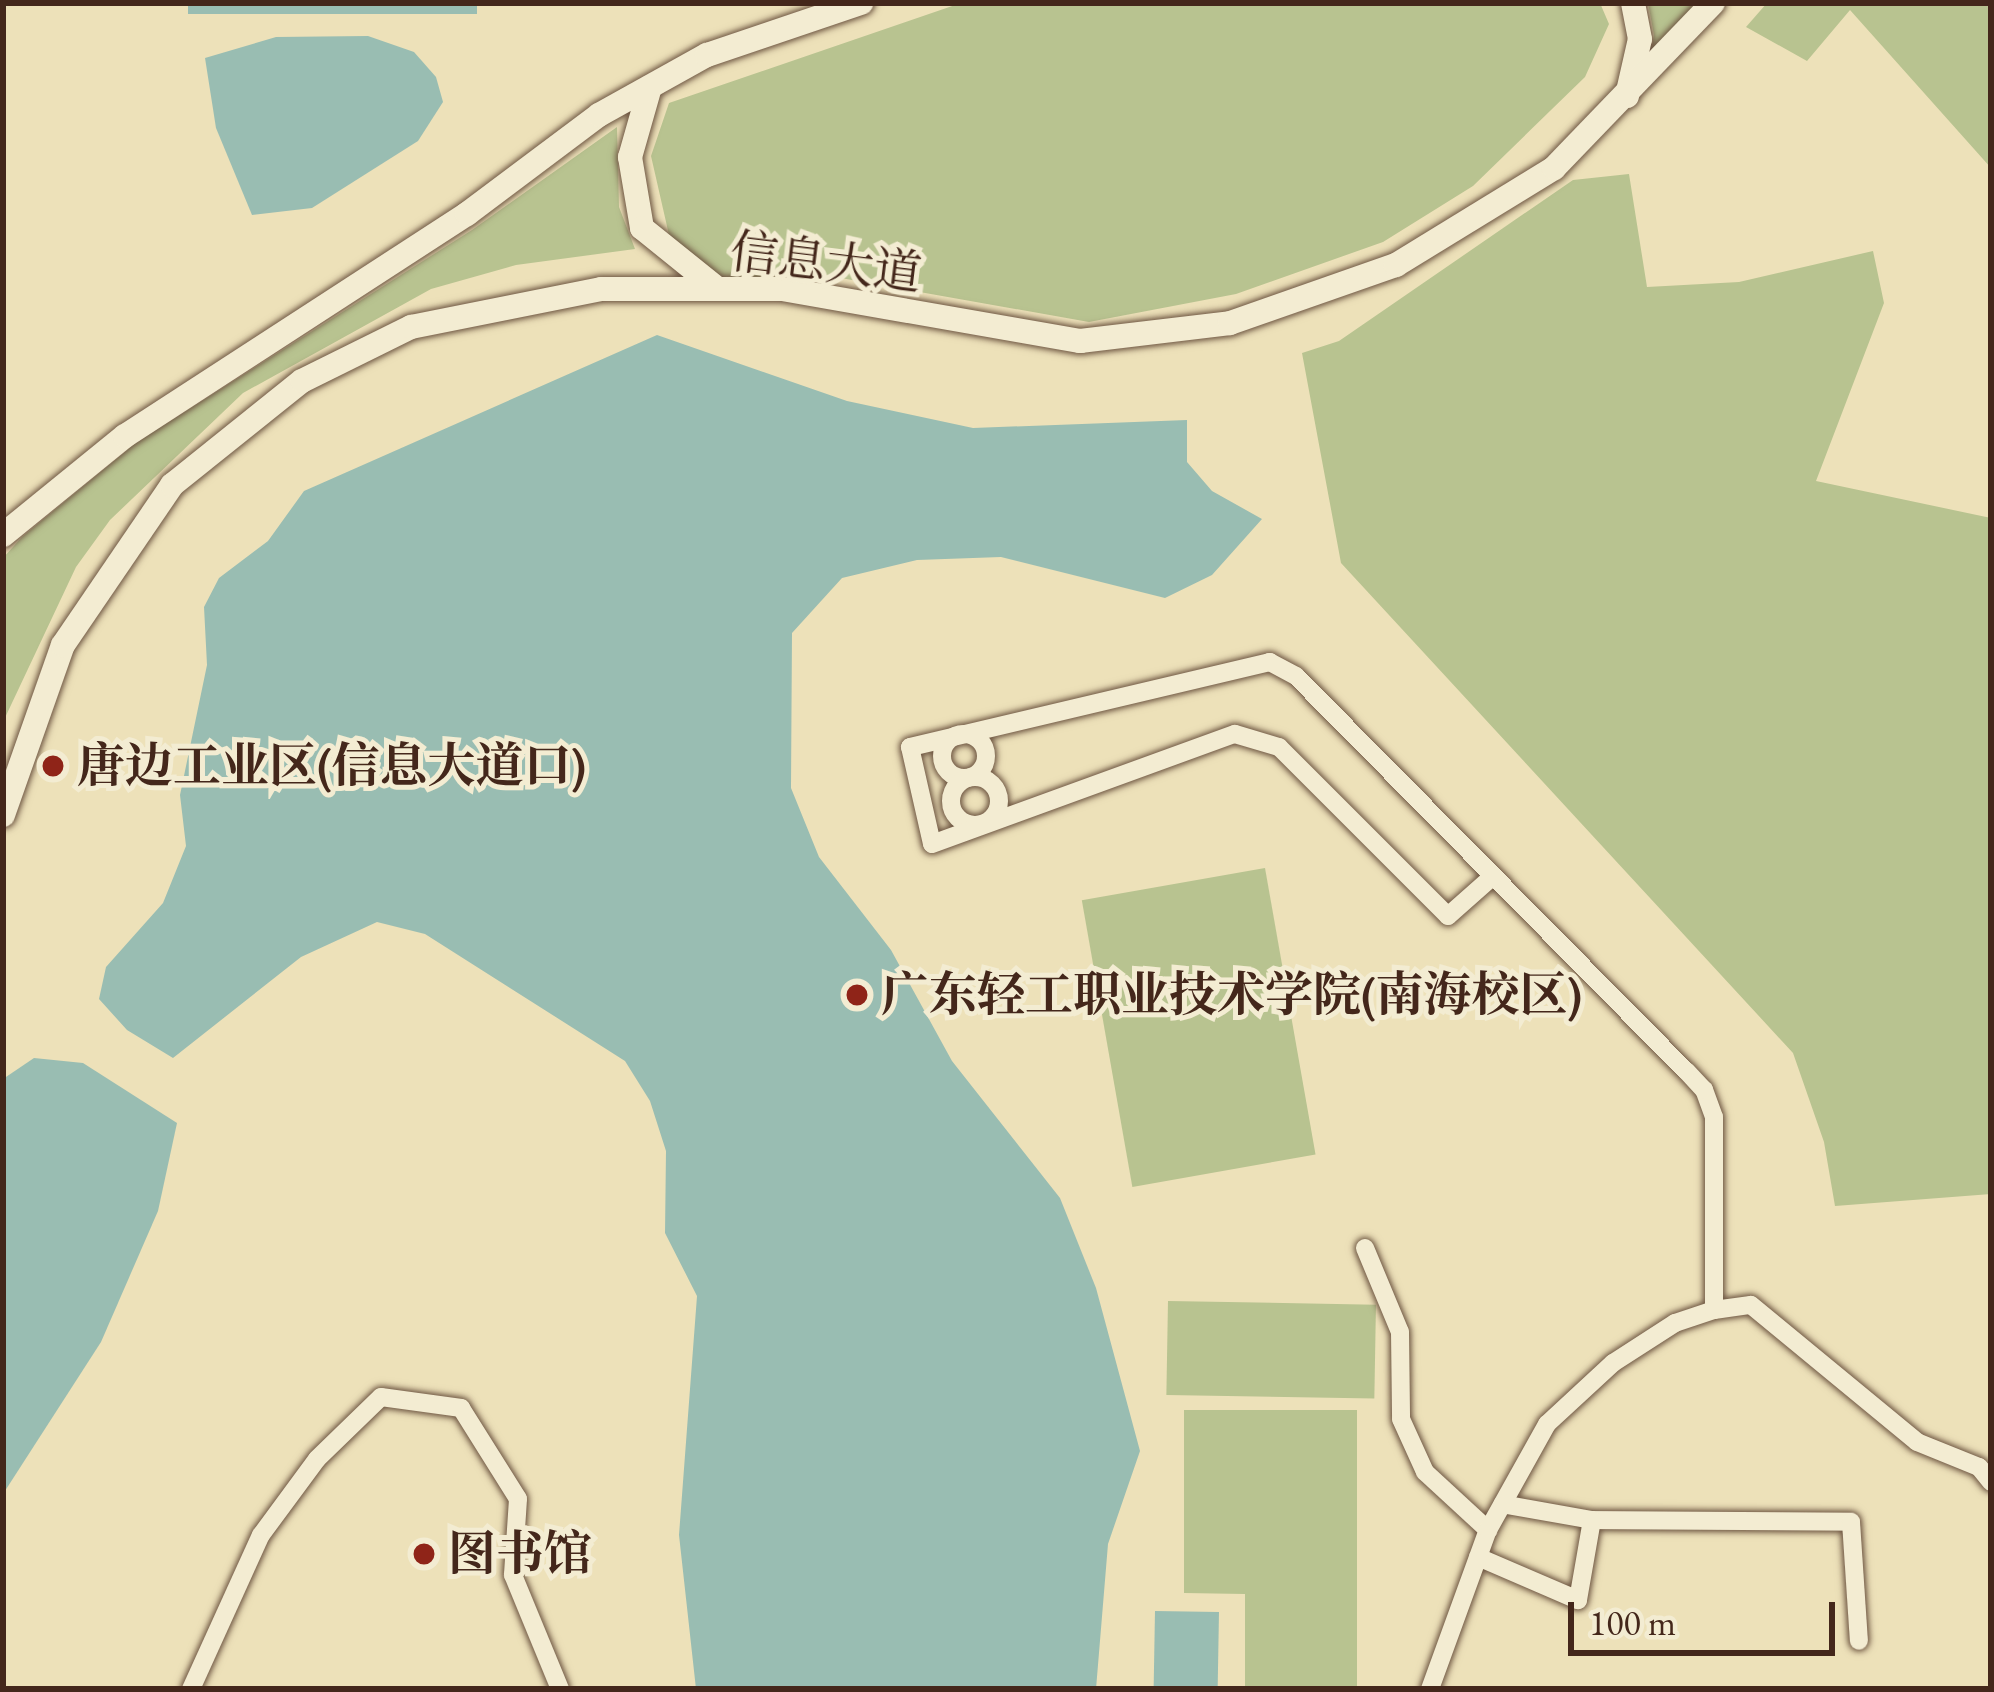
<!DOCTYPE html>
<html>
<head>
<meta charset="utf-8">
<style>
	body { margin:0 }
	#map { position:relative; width:1994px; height:1692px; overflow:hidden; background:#ede1b9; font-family:"EB Garamond","Noto Serif SC",serif }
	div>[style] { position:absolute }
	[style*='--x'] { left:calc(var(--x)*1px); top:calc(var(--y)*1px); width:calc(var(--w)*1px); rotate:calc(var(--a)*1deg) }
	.green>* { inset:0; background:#b8c390; transform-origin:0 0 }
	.water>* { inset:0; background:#99bdb2; transform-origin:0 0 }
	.roads { filter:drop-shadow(0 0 3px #6e5642) drop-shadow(0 0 3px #6e5642) }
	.street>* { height:18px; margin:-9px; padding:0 9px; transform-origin:9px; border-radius:9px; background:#f3ecd2 }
	.street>.ring { margin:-9px; padding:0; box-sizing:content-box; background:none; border:18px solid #f3ecd2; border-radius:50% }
	.secondary>* { height:24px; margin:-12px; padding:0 12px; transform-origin:12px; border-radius:12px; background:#f3ecd2 }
	.dots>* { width:33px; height:33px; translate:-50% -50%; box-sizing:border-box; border:6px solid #f3ecd2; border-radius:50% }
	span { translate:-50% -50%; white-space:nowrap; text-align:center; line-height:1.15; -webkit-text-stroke:10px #f3ecd2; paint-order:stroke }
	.street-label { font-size:48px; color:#44271b }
	.poi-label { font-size:48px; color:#44271b; font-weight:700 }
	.left { translate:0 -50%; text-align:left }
	.frame { position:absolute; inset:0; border:6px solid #44271b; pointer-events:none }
	.scale { position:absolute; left:1568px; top:1602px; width:267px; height:54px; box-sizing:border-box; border:6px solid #44271b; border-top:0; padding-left:15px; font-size:36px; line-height:42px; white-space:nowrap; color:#44271b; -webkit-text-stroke:9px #f3ecd2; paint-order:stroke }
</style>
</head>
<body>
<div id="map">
	<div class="green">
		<i style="clip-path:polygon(961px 3px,1600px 3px,1609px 24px,1585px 77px,1473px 186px,1383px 242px,1236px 294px,1089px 322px,807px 272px,711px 285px,669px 235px,651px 156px,669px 103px)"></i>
		<i style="clip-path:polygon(1648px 3px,1697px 3px,1651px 57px,1654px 35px)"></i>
		<i style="clip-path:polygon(1767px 3px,1991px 3px,1991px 168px,1850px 10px,1807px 61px,1746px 27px)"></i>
		<i style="clip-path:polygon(617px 127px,619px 207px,635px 249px,516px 265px,431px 289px,243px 393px,110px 520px,76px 567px,3px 722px,3px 558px,22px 537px,137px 442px,472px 230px)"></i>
		<i style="clip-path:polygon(1629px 174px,1647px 287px,1739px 282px,1873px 251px,1884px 303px,1816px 481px,1991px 518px,1991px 1194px,1835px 1206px,1824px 1142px,1793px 1053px,1341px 563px,1302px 353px,1339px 341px,1573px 180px)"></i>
		<i style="left:1265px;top:868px;width:291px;height:186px;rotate:80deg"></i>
		<i style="left:1168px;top:1301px;width:208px;height:94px;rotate:1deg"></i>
		<i style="clip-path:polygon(1184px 1410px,1357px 1410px,1357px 1689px,1245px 1689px,1245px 1594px,1184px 1593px)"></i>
	</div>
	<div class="water">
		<i style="left:188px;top:3px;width:289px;height:11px"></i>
		<i style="clip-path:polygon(368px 36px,414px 52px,436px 77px,443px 102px,418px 141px,312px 208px,252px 215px,216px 128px,205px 58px,276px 37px)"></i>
		<i style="clip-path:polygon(657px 335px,847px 401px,973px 428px,1187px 420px,1187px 462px,1212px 491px,1262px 519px,1212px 575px,1165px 598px,1001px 557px,917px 560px,842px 578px,792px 633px,791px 788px,819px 857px,891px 950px,952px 1061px,1060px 1198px,1096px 1288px,1140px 1451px,1108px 1544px,1096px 1689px,696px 1689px,679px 1535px,697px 1296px,665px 1233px,666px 1151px,650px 1101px,625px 1061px,425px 934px,377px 922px,301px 957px,173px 1058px,127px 1030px,99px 999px,106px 967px,163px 903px,186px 846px,180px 795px,207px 665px,204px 607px,219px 578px,268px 541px,304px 491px)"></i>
		<i style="clip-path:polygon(34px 1058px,83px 1063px,177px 1123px,158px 1211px,101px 1342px,3px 1494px,3px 1079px)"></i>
		<i style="left:1155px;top:1611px;width:64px;height:78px;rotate:1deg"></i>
	</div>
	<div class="roads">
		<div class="street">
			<i class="ring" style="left:942px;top:734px;width:26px;height:26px"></i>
			<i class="ring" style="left:951px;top:777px;width:30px;height:30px"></i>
			<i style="--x:1365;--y:1248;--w:91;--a:67.4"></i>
			<i style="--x:1400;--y:1332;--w:87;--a:89.3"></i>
			<i style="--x:1401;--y:1419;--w:58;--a:65.6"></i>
			<i style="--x:1425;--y:1472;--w:86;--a:42.6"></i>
			<i style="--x:1714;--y:1310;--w:37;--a:-8"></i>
			<i style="--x:1751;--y:1305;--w:215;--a:39.5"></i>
			<i style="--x:1917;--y:1442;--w:67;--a:22"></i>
			<i style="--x:1979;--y:1467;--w:19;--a:51"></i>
			<i style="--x:1592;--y:1520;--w:259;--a:0.4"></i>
			<i style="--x:1851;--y:1522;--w:119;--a:86.2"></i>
			<i style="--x:1478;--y:1557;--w:109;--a:23.3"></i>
			<i style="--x:1578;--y:1600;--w:81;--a:-80.1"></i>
			<i style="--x:1592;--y:1520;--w:91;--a:-169.9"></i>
			<i style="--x:191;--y:1689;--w:169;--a:-65.6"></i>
			<i style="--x:261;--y:1535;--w:94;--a:-53.6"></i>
			<i style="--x:317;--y:1459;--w:89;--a:-44.1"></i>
			<i style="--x:381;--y:1397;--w:81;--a:7.8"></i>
			<i style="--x:461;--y:1408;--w:107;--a:57.9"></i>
			<i style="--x:518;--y:1499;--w:76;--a:93.8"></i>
			<i style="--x:513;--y:1575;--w:123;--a:67.6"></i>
			<i style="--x:1430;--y:1689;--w:169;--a:-70"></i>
			<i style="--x:1488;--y:1530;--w:121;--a:-60.9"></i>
			<i style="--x:1547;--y:1424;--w:90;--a:-42.7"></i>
			<i style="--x:1613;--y:1363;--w:74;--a:-32.8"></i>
			<i style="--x:1675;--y:1323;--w:41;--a:-18.4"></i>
			<i style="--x:1714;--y:1310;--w:193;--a:-90"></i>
			<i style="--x:1714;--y:1117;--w:29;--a:-110"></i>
			<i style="--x:1704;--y:1090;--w:26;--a:-133"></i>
			<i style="--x:1686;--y:1071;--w:555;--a:-134.64"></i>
			<i style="--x:1296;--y:676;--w:30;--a:-152"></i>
			<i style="--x:1270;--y:662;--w:370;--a:166.7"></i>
			<i style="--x:910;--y:747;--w:99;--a:77.2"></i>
			<i style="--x:932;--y:844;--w:322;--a:-20"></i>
			<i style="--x:1235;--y:734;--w:46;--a:16.5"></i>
			<i style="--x:1279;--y:747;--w:239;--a:45"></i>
			<i style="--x:1448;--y:916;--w:60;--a:-41.6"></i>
		</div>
		<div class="secondary">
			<i style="--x:650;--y:87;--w:73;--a:105.9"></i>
			<i style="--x:630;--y:157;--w:72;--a:80.4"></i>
			<i style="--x:642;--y:228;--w:97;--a:38.8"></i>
			<i style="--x:1627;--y:96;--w:58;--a:-77.2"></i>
			<i style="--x:1640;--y:39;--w:37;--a:-101"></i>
			<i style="--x:3;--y:535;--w:157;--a:-39.1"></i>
			<i style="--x:125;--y:436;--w:408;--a:-33"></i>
			<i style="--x:467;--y:214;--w:165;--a:-36.9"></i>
			<i style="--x:599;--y:115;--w:124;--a:-29.1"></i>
			<i style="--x:707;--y:55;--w:163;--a:-18.7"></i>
			<i style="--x:3;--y:815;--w:180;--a:-70.6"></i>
			<i style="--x:63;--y:645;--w:194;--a:-55.7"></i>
			<i style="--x:172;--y:485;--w:166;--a:-38.7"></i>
			<i style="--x:302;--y:381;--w:122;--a:-26.4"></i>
			<i style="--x:411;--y:327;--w:194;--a:-11.3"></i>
			<i style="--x:601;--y:289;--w:181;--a:0"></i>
			<i style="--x:782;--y:289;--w:303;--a:9.9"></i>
			<i style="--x:1080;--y:341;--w:151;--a:-6.8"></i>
			<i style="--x:1230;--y:323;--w:176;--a:-19.3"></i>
			<i style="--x:1396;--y:265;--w:185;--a:-31.5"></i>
			<i style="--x:1554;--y:168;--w:229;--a:-46.1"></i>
		</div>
	</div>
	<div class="dots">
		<i style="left:53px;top:766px;background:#8f2418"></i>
		<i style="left:857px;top:995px;background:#8f2418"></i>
		<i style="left:424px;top:1554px;background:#8f2418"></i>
	</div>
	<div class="street-label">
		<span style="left:826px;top:262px;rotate:7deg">信息大道</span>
	</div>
	<div class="poi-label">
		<span class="left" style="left:77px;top:766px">唐边工业区(信息大道口)</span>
		<span class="left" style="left:881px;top:995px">广东轻工职业技术学院(南海校区)</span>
		<span class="left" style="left:448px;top:1554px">图书馆</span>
	</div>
	<div class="frame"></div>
	<div class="scale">100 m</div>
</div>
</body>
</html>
